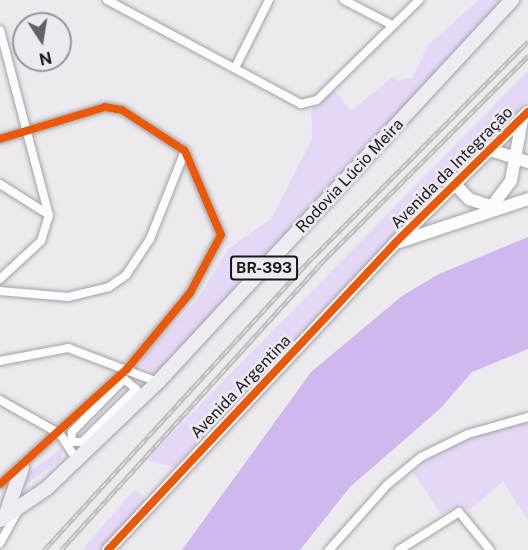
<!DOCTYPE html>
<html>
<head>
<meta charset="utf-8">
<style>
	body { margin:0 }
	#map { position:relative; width:528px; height:550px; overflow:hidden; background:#eceaef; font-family:"Public Sans",sans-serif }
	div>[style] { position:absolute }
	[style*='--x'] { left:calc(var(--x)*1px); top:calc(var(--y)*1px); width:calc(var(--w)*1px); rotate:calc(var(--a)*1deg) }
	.green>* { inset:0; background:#e5d8f7 }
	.water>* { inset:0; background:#cfb8ee }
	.roads { filter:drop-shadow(0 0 2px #a4a3a6) drop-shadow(0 0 2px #a4a3a6) }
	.street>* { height:8px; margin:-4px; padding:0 4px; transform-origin:4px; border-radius:4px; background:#fcfcfd }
	.secondary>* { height:12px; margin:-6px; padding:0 6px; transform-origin:6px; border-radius:6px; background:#fcfcfd }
	.primary>* { height:14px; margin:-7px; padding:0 7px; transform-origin:7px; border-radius:7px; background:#efebf3 }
	.rail>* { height:4.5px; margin-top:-2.25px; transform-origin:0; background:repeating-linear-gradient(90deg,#ece9f0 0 7px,#bfbfc0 0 14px); box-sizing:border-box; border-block:2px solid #bfbfc0 }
	.cycleway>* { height:8px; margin:-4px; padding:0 4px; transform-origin:4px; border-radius:4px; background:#e8590c }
	span { translate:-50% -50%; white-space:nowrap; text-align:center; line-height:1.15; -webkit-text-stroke:5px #ece9f0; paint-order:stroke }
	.shield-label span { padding:2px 4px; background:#ece9f0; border:2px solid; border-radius:4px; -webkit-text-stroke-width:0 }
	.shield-label { font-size:15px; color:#18181a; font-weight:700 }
	.street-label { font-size:16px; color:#18181a }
	.north { position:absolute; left:12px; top:12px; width:60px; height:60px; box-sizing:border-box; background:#ece9f0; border:2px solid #97959a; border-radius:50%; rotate:168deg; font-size:16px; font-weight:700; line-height:24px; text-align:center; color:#18181a }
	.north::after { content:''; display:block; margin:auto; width:21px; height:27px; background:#626265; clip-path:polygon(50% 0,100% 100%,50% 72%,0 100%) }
</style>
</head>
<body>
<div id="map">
	<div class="green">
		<i style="clip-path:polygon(479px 0,505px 0,158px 374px,141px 366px,143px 357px,197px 300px,228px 249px,272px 218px,312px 139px,311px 110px,335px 91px,351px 111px,394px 76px,398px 81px,412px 78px,428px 45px)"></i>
		<i style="clip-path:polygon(528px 71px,528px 100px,174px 467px,146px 460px)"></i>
		<i style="clip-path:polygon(528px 421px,528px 520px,503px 481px,470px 510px,457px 507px,441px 514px,413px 472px,449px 444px)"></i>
		<i style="clip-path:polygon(62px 448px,62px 459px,21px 488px,26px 474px)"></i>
		<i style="clip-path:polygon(135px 489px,147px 502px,103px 550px,82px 550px)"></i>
	</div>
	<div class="water">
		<i style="clip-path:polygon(528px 237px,528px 349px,472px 372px,441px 408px,350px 487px,300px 550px,182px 550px,311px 372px,402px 296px,439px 274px)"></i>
	</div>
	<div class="roads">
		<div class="street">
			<i style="--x:107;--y:0;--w:220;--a:28.2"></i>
			<i style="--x:301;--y:104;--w:16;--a:-14"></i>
			<i style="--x:317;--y:100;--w:143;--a:-44.4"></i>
			<i style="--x:344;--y:0;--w:54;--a:27.5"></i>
			<i style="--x:0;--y:30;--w:191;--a:75.2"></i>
			<i style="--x:49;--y:215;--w:27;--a:107"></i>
			<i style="--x:41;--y:241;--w:56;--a:137.2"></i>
			<i style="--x:235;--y:68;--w:76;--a:-63.4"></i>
			<i style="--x:0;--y:139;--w:110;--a:-16.9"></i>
			<i style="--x:105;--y:107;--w:17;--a:10"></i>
			<i style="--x:122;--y:110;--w:75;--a:33.1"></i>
			<i style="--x:185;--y:151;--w:91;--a:66.8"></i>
			<i style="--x:221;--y:235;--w:66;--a:118.1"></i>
			<i style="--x:190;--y:293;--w:99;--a:129.7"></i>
			<i style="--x:127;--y:369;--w:171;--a:137.8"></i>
			<i style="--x:0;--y:184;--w:58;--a:32.3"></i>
			<i style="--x:0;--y:291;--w:68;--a:5"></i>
			<i style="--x:68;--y:297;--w:42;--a:-13.7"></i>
			<i style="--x:109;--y:287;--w:21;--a:-35"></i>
			<i style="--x:126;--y:275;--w:43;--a:-56.3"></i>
			<i style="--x:150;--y:239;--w:95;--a:-68.3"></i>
			<i style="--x:0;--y:361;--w:69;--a:-10.8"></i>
			<i style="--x:68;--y:348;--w:96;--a:20.7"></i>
			<i style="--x:124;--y:379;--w:16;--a:40"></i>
			<i style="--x:136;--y:389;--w:76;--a:135.5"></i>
			<i style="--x:82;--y:442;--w:11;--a:180"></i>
			<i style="--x:71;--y:442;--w:10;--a:-84"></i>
			<i style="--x:72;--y:432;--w:74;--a:-45.5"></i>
			<i style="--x:0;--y:400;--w:69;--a:29.5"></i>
			<i style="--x:60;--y:434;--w:31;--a:57"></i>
			<i style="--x:0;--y:543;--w:35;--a:-61"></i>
			<i style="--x:329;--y:550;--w:87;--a:-48.3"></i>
			<i style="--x:387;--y:485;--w:44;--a:-39.5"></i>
			<i style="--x:421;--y:457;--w:52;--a:-26.1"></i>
			<i style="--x:468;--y:434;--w:62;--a:-15.8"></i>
			<i style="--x:399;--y:550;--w:71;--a:-32.3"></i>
			<i style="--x:459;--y:512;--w:49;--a:50.8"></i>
		</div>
		<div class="secondary">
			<i style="--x:487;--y:149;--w:43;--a:17.6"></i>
			<i style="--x:455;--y:184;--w:21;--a:47"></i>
			<i style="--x:469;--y:199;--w:23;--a:18"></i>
			<i style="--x:492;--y:206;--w:31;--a:-53"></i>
			<i style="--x:511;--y:181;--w:62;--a:-79.8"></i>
			<i style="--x:399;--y:242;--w:136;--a:-18.4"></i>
			<i style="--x:108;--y:550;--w:420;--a:-46.9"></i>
			<i style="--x:395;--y:243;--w:187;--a:-44.6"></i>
		</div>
		<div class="primary">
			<i style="--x:5;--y:517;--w:52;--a:-70.9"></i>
			<i style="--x:0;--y:520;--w:57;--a:-34.2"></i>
			<i style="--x:47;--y:488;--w:153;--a:-43.7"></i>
			<i style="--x:158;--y:382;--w:521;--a:-47.18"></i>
		</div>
	</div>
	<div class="rail">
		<i style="--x:44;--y:550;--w:396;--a:-47.5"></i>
		<i style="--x:312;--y:258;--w:306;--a:-45.1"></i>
		<i style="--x:61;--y:550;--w:384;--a:-47.8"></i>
		<i style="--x:319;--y:265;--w:296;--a:-45"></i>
	</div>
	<div class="cycleway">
		<i style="--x:0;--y:139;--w:110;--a:-16.9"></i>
		<i style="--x:105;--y:107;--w:17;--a:10"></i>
		<i style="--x:122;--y:110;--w:75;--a:33.1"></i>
		<i style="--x:185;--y:151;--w:91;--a:66.8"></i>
		<i style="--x:221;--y:235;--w:66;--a:118.1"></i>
		<i style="--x:190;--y:293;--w:99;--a:129.7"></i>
		<i style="--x:127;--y:369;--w:171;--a:137.8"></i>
		<i style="--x:108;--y:550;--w:420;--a:-46.9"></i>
		<i style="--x:395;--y:243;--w:187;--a:-44.6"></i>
	</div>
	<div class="shield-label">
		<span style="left:264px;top:268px">BR-393</span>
	</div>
	<div class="street-label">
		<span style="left:452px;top:168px;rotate:-45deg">Avenida da Integração</span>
		<span style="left:350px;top:176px;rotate:-47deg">Rodovia Lúcio Meira</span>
		<span style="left:241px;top:387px;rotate:-46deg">Avenida Argentina</span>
	</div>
	<div class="north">N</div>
</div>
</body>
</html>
